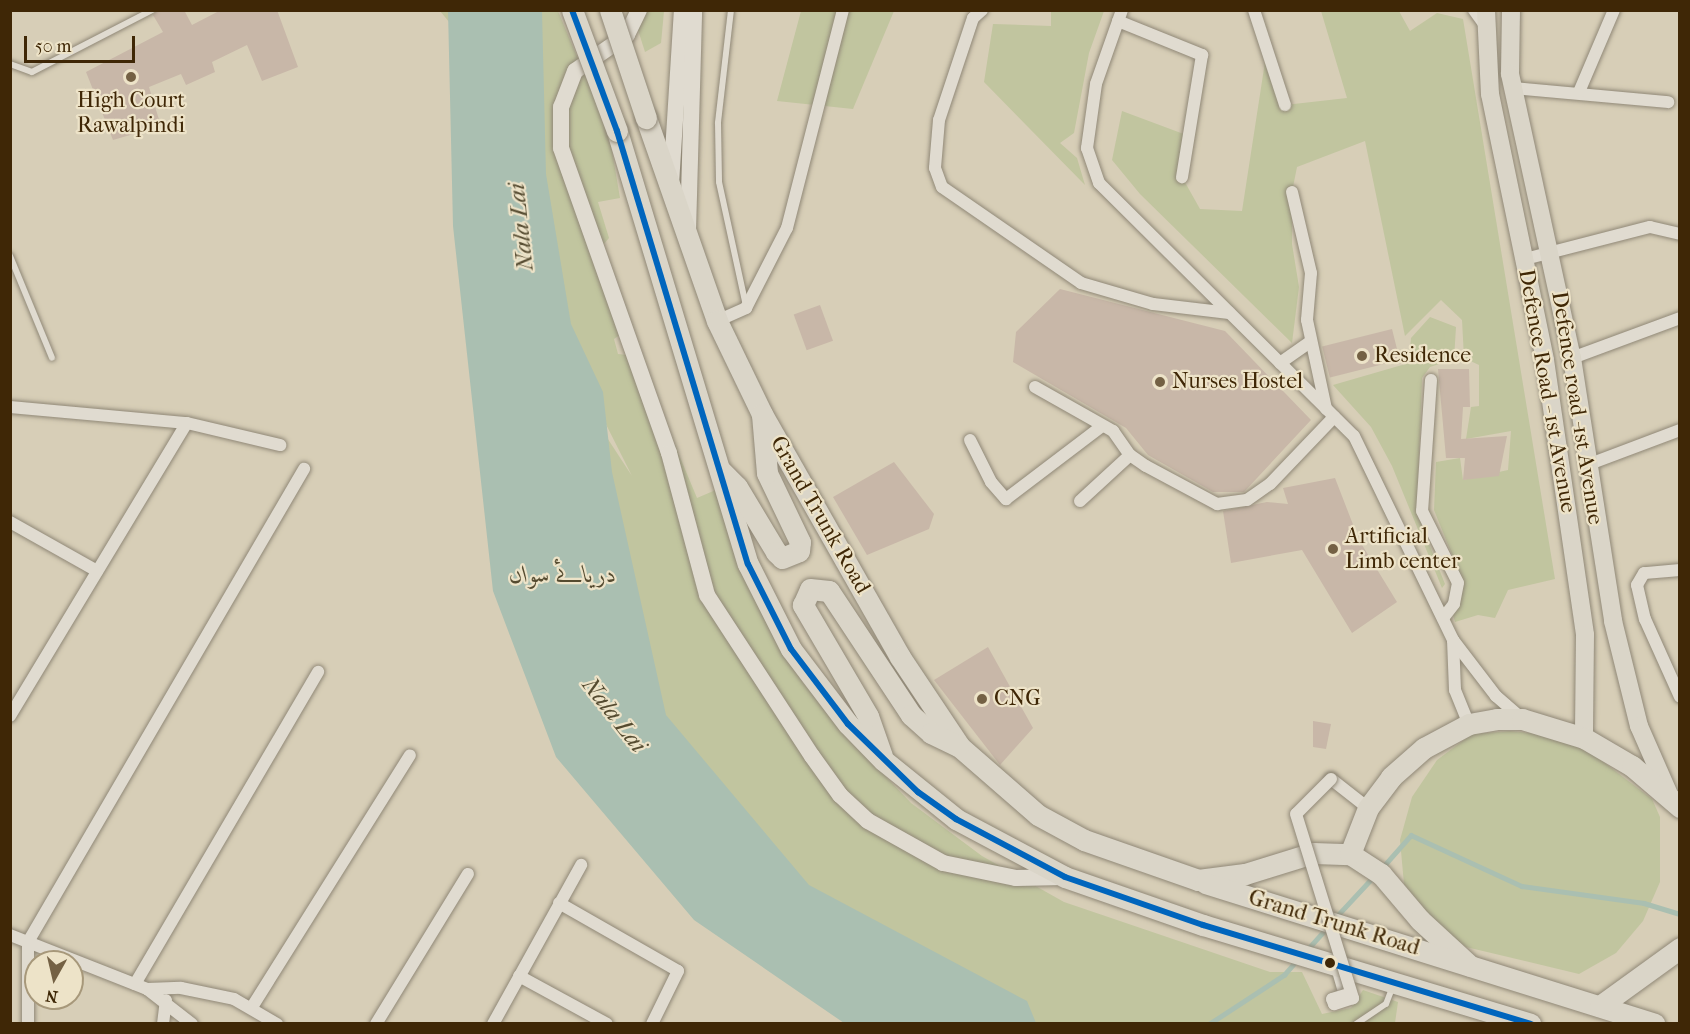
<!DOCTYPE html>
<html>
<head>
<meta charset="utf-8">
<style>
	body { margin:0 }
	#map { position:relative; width:1690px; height:1034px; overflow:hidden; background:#d7ceb7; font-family:"IM FELL French Canon",Amiri,serif }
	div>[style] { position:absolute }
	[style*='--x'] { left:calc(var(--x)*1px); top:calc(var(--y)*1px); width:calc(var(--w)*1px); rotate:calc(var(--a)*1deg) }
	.green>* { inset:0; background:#c1c59f }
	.water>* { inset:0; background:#aabfb1 }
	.stream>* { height:4.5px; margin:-2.25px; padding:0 2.25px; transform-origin:2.25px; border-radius:2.25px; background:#aabfb1 }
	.building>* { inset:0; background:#c8b7a8; transform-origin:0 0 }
	.roads { filter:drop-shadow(0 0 2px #908877) drop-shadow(0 0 2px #908877) }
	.lane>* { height:6px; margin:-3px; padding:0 3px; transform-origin:3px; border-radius:3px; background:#e0dbd0 }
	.street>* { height:12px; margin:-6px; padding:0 6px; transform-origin:6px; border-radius:6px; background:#e0dbd0 }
	.secondary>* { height:16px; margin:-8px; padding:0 8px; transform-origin:8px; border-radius:8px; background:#e0dbd0 }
	.primary>* { height:18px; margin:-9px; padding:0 9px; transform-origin:9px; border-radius:9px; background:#dad5c8 }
	.highway>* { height:21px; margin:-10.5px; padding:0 10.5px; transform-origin:10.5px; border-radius:10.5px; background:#dad5c8 }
	.bridges { filter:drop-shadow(0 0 2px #908877) drop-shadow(0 0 2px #908877) }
	.street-bridge>* { height:12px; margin:-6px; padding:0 6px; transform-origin:6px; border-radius:6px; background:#e0dbd0 }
	.highway-bridge>* { height:21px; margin:-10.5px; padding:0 10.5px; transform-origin:10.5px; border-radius:10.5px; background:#dad5c8 }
	.bus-1>* { height:6px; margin:-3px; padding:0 3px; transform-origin:3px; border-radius:3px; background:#0065bd }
	.dots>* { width:16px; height:16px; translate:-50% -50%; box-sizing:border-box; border:3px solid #ede3c8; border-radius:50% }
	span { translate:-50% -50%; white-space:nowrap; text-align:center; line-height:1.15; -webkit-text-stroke:4.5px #ede3c8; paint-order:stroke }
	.poi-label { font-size:22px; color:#3f2706 }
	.left { translate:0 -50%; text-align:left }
	.street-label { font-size:22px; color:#3f2706 }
	.water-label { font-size:24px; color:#554b30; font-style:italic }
	.frame { position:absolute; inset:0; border:12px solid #3f2706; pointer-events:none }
	.north { position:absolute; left:24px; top:950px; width:60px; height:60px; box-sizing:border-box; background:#ede3c8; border:2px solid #a7987a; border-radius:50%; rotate:188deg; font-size:16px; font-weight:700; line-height:24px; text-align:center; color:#3f2706 }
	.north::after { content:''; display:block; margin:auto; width:21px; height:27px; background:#746144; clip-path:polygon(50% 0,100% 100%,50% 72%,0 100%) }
	.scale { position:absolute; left:24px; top:36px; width:111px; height:27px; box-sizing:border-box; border:3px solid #3f2706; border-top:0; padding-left:8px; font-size:18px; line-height:21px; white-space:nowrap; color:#3f2706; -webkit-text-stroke:4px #ede3c8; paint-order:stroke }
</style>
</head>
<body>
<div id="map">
	<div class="green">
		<i style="clip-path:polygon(440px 11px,558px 11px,609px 133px,620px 198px,598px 202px,609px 238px,592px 258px,627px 330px,614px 339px,618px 354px,627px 355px,670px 433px,697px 498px,718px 489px,739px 566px,803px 683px,853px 742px,911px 803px,982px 856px,1064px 902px,1270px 972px,1302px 972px,1322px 1014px,1351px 1008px,1363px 990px,1398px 1002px,1395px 1023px,1005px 1023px,798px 897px,635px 709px,570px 381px,632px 476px,553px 319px,530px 120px)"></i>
		<i style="clip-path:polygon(632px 11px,664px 11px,661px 43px,645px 52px)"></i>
		<i style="clip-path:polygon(801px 11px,894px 11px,853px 109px,777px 101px)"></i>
		<i style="clip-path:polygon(1051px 11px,1104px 11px,1089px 53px,1074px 133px,1060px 143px,1077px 158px,1085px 185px,984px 82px,993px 24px,1051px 26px)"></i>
		<i style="clip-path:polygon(1321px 11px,1399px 11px,1410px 31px,1437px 13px,1463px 19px,1555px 579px,1508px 590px,1495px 618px,1478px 615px,1455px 622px,1452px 611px,1463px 582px,1434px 510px,1436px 462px,1460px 458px,1463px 480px,1508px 470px,1511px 431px,1466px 439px,1471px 407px,1479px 406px,1479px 365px,1464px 358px,1462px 320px,1441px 300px,1405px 336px,1365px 141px,1297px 167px,1292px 192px,1292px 244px,1299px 287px,1292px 343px,1140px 194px,1112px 160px,1122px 111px,1189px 136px,1182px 177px,1200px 209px,1242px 211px,1267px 49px,1285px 105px,1347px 98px)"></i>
		<i style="clip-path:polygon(1430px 317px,1456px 327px,1454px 359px,1430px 367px,1422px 378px,1417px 514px,1445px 584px,1442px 588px,1392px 466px,1371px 427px,1333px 385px,1409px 363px,1411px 338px)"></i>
		<i style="clip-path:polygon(1510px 731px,1550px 735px,1581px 745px,1652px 799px,1660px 817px,1660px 882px,1643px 921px,1616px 953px,1579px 974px,1466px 947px,1440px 929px,1404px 884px,1400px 840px,1412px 797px,1437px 760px,1472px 734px)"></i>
	</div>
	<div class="water">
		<i style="clip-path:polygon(448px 11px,542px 11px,546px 174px,571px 324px,603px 392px,612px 472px,666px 715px,809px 885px,1027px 1001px,1036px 1023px,844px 1023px,694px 920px,556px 757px,493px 591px,453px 226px)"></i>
	</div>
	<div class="stream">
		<i style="--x:1381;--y:869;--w:45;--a:-48.6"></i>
		<i style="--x:1411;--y:835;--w:122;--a:24.7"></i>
		<i style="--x:1522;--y:886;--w:123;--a:7.9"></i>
		<i style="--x:1644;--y:903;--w:38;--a:17"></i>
		<i style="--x:1336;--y:917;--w:54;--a:-47.2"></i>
		<i style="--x:1306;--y:951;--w:31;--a:-48"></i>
		<i style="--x:1209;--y:1024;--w:90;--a:-33.2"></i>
		<i style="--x:1284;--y:975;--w:21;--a:-49"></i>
	</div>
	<div class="building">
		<i style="clip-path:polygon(157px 10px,184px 10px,192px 25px,221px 10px,277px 10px,298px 67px,262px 81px,247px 45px,212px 62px,215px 72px,186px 85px,181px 74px,149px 87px,161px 126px,113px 140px,86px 72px,163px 32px,153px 15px)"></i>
		<i style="clip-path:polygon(1060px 289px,1225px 331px,1311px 420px,1244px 492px,1213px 492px,1148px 455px,1126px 428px,1013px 362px,1016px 332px)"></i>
		<i style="left:820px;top:305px;width:38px;height:28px;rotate:70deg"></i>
		<i style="left:1392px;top:329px;width:32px;height:72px;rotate:76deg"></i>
		<i style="clip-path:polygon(1438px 369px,1469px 369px,1470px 407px,1463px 407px,1461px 439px,1507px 436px,1499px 476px,1463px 480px,1465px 458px,1446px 458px)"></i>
		<i style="clip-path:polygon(894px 462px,934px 514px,929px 529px,867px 555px,833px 497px)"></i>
		<i style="clip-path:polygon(1335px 478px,1359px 540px,1397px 602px,1352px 633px,1302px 550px,1231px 563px,1223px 511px,1267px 502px,1288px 504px,1283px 488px)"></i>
		<i style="clip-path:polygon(988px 647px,1033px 728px,1000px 765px,934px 680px)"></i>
		<i style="clip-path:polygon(1313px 721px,1331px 724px,1326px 749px,1313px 747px)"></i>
	</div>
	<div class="roads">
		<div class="lane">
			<i style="--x:731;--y:10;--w:114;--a:96.6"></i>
			<i style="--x:718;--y:123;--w:59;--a:89"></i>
			<i style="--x:719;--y:182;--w:127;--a:77.7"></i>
			<i style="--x:10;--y:64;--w:23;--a:20"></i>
			<i style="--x:32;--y:72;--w:135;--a:-27.3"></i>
			<i style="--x:10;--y:256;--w:110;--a:67.6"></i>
			<i style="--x:1356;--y:1024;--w:36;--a:-34"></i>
			<i style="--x:1386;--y:1004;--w:19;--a:-69"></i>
		</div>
		<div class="street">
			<i style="--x:982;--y:10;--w:12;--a:138"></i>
			<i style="--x:973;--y:18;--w:108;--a:108.4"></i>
			<i style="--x:939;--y:120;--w:48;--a:94.8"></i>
			<i style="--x:935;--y:168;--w:20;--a:70"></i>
			<i style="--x:942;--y:187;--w:169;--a:34.6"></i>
			<i style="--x:1081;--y:283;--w:75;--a:16.3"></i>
			<i style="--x:1153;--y:304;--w:77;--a:6.8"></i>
			<i style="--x:1122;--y:10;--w:78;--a:109.4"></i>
			<i style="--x:1096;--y:84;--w:65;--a:98"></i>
			<i style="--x:1087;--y:148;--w:37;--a:71"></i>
			<i style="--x:1099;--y:183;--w:359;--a:44.8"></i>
			<i style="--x:1354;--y:436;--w:227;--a:64.1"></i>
			<i style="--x:1453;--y:640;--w:71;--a:52.5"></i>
			<i style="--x:1496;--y:696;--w:35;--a:41"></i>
			<i style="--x:1254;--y:10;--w:100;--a:71.9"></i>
			<i style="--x:1474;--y:10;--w:17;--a:54"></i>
			<i style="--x:1118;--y:21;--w:91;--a:22"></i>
			<i style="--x:1202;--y:55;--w:124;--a:99.3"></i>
			<i style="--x:1513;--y:88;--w:156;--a:5.2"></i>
			<i style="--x:1579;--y:92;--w:89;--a:-66.9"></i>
			<i style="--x:1292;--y:192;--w:83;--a:76.8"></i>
			<i style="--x:1311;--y:273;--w:47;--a:94.9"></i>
			<i style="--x:1307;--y:320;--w:91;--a:77.9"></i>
			<i style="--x:1525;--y:259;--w:129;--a:-14.4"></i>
			<i style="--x:1650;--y:227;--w:31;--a:13"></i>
			<i style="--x:717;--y:321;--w:32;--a:-24"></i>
			<i style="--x:746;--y:308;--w:90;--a:-62.9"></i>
			<i style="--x:787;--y:228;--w:225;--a:-75.6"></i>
			<i style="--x:1572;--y:358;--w:115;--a:-20.3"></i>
			<i style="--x:1280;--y:363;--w:37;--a:-35"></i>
			<i style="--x:1431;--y:380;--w:131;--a:93.9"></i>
			<i style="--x:1422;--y:511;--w:80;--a:63.4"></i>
			<i style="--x:1458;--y:583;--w:21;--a:101"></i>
			<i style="--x:1454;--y:604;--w:18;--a:128"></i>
			<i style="--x:1035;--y:387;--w:90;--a:29.4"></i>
			<i style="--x:1113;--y:431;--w:29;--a:55"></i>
			<i style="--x:1130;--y:455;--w:19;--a:35"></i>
			<i style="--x:1146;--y:466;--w:81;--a:28.2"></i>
			<i style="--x:1217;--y:504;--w:30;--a:-8"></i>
			<i style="--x:1247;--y:500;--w:28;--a:-35"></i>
			<i style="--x:1270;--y:484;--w:93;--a:-46.3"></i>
			<i style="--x:10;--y:407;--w:178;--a:5.2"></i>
			<i style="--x:187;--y:423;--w:96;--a:13.3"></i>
			<i style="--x:970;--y:440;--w:47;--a:63.4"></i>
			<i style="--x:991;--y:482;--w:23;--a:49"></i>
			<i style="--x:1006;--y:499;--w:119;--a:-37.2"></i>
			<i style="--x:1587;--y:465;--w:99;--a:-20.6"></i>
			<i style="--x:1080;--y:501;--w:68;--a:-42.6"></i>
			<i style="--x:10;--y:522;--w:100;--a:29.4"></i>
			<i style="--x:1680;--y:570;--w:36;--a:175"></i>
			<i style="--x:1644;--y:573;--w:14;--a:120"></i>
			<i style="--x:1637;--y:585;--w:35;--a:77"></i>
			<i style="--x:1645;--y:619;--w:85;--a:65.8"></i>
			<i style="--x:1453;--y:640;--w:50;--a:87.7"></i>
			<i style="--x:1455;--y:690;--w:37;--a:68"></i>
			<i style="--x:10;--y:716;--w:342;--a:-58.9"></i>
			<i style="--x:1331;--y:779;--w:47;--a:38.1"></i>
			<i style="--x:559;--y:903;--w:137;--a:29.7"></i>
			<i style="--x:678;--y:971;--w:59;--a:116.1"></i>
			<i style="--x:10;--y:935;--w:147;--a:21.5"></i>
			<i style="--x:147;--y:989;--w:34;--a:-2"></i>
			<i style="--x:181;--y:988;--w:54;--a:11.7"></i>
			<i style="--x:234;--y:999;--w:50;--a:30.2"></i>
			<i style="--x:1336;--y:964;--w:32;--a:74"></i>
			<i style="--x:519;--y:976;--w:100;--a:28.6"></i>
			<i style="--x:135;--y:984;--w:362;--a:-59.6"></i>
			<i style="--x:147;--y:989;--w:57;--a:37.9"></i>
			<i style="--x:252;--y:1007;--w:297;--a:-57.9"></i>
			<i style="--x:28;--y:1024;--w:82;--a:-90"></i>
			<i style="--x:28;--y:942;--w:548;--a:-59.74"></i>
			<i style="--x:163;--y:1024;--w:24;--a:-83"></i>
			<i style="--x:376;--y:1024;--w:176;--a:-58.5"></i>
			<i style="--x:493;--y:1024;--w:182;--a:-61"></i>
		</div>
		<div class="secondary">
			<i style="--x:639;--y:10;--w:28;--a:116"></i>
			<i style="--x:627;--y:35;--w:63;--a:145.3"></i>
			<i style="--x:575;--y:71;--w:39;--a:111"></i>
			<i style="--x:561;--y:107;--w:41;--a:90"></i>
			<i style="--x:561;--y:148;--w:324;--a:70.5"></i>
			<i style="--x:669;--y:453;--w:147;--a:75"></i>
			<i style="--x:707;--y:595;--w:192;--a:56.9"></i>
			<i style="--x:812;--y:756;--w:48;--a:54.3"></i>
			<i style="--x:840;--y:795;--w:38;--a:43"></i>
			<i style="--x:868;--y:821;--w:86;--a:29.2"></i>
			<i style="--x:943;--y:863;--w:75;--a:11.6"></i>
			<i style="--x:1016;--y:878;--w:48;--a:-1.2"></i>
			<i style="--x:671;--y:184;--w:174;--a:-86.4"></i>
			<i style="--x:688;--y:231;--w:221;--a:-88.4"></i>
		</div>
		<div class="primary">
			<i style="--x:1486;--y:10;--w:84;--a:87.3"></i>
			<i style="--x:1490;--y:94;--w:272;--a:78.3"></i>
			<i style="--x:1545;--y:360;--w:278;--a:81.7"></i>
			<i style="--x:1585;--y:635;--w:103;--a:90.6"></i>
			<i style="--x:1511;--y:10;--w:64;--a:90.9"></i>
			<i style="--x:1510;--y:74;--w:291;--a:77.7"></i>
			<i style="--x:1572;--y:358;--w:266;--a:81.1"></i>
			<i style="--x:1613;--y:621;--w:108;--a:76.1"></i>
			<i style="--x:1639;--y:726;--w:80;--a:66.3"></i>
		</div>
		<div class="highway">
			<i style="--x:646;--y:118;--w:215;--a:70.7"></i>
			<i style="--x:717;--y:321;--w:103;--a:64.2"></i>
			<i style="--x:762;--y:414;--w:279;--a:60.4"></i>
			<i style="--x:900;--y:657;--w:108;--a:56.3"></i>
			<i style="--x:960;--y:747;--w:103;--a:41.1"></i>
			<i style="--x:1038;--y:815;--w:52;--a:28.5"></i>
			<i style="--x:1084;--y:840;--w:121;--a:19.3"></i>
			<i style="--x:1198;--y:880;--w:47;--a:-7.3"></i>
			<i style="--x:1245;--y:874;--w:71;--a:-17.2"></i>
			<i style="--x:1313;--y:853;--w:37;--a:2"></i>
			<i style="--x:1350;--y:854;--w:37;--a:33"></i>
			<i style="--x:1381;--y:874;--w:60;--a:49.7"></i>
			<i style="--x:1420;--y:920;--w:68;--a:42.6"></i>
			<i style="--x:617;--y:131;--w:452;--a:73.2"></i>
			<i style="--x:748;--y:564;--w:95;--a:63.2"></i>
			<i style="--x:791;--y:649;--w:94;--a:52.8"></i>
			<i style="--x:848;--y:724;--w:50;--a:45.8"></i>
			<i style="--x:883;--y:760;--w:94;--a:38.9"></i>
			<i style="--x:956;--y:819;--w:123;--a:28"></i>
			<i style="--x:1065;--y:877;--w:146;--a:19.2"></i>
			<i style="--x:1203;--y:925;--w:342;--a:16.8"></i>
			<i style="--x:720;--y:470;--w:24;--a:45"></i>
			<i style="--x:737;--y:487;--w:76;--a:59"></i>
			<i style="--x:776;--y:552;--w:8;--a:45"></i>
			<i style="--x:782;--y:558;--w:18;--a:-22"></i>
			<i style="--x:799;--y:551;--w:9;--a:-84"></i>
			<i style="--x:800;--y:542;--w:76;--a:-115.6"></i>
			<i style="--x:767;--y:473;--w:58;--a:-94.9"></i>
			<i style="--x:882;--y:756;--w:42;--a:-109.3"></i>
			<i style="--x:868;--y:716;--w:129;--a:-120.4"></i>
			<i style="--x:803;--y:605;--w:17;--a:-66"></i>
			<i style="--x:810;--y:589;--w:19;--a:6"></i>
			<i style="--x:829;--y:591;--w:149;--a:56.5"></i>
			<i style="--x:911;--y:715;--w:27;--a:42"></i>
			<i style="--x:931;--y:733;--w:30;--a:26"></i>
			<i style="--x:1350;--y:854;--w:49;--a:-68.6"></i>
			<i style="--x:1368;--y:808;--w:39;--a:-53"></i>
			<i style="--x:1391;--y:777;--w:44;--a:-41.3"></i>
			<i style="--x:1424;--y:748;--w:51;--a:-28.1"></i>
			<i style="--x:1469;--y:724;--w:28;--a:-10"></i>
			<i style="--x:1497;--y:719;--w:25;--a:0"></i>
			<i style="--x:1522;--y:719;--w:65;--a:17"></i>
			<i style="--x:1584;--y:738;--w:56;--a:30.3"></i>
			<i style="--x:1632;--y:766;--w:63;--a:40.5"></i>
			<i style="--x:1205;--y:883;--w:471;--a:17.4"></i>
			<i style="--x:1600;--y:1006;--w:99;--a:-35.9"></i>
		</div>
	</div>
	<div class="bridges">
		<div class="street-bridge">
			<i style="--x:1331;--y:779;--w:49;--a:135"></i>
			<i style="--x:1296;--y:814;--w:193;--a:72.8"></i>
			<i style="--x:1353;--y:998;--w:20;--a:162"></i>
			<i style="--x:1334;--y:1004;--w:5;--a:-112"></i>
			<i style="--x:1332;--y:999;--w:14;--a:-17"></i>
		</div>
		<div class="highway-bridge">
			<i style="--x:572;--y:10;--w:129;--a:69.6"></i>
			<i style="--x:610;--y:10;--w:114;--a:71.6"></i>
		</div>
	</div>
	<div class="bus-1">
		<i style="--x:572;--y:10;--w:129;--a:69.6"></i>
		<i style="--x:617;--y:131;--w:452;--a:73.2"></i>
		<i style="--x:748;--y:564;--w:95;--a:63.2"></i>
		<i style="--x:791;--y:649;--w:94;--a:52.8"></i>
		<i style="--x:848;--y:724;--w:98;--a:44.2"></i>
		<i style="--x:918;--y:792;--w:47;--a:35.4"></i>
		<i style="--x:956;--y:819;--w:123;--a:28"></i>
		<i style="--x:1065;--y:877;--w:146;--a:19.2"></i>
		<i style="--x:1203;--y:925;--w:342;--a:16.8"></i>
	</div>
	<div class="dots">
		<i style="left:131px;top:77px;background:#746144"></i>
		<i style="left:1362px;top:356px;background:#746144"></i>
		<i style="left:1160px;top:382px;background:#746144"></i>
		<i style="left:1333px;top:549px;background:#746144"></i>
		<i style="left:982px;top:699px;background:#746144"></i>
		<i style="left:1330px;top:963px;background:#3f2706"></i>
	</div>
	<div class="poi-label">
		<span style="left:131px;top:113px">High Court<br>Rawalpindi</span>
		<span class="left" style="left:1374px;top:356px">Residence</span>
		<span class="left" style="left:1172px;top:382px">Nurses Hostel</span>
		<span class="left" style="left:1345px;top:549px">Artificial<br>Limb center</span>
		<span class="left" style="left:994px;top:699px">CNG</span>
	</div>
	<div class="street-label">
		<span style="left:1547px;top:391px;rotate:80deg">Defence Road - 1st Avenue</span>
		<span style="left:1577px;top:408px;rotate:81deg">Defence road -1st Avenue</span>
		<span style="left:820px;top:515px;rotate:60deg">Grand Trunk Road</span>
		<span style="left:1334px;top:923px;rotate:17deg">Grand Trunk Road</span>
	</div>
	<div class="water-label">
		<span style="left:521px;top:227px;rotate:-96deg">Nala Lai</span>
		<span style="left:563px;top:575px">دریائے سواں</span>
		<span style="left:614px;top:715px;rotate:52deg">Nala Lai</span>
	</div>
	<div class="frame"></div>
	<div class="north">N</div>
	<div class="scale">50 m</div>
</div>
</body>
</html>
